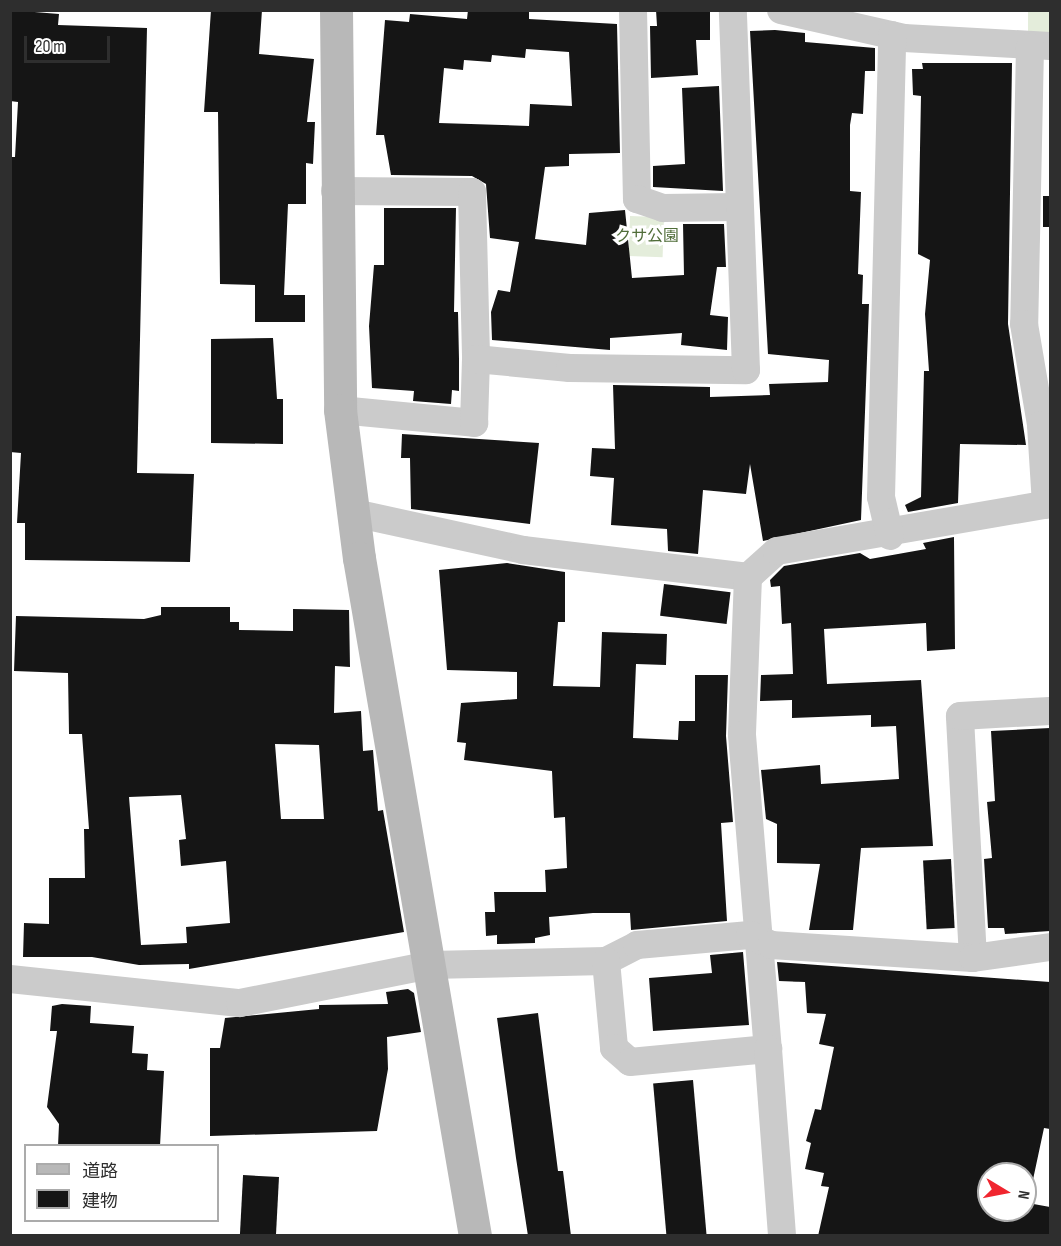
<!DOCTYPE html>
<html>
<head>
<meta charset="utf-8">
<style>
	body { margin:0 }
	#map { position:relative; width:1061px; height:1246px; overflow:hidden; background:#fff; font-family:"Sofia Sans Condensed","Noto Sans JP",sans-serif }
	div>[style] { position:absolute }
	[style*='--x'] { left:calc(var(--x)*1px); top:calc(var(--y)*1px); width:calc(var(--w)*1px); rotate:calc(var(--a)*1deg) }
	.green>* { inset:0; background:#e4eddb; transform-origin:0 0 }
	.building>* { inset:0; background:#151515; transform-origin:0 0 }
	.street>* { height:28px; margin:-14px; padding:0 14px; transform-origin:14px; border-radius:14px; background:#cbcbcb }
	.secondary>* { height:33px; margin:-16.5px; padding:0 16.5px; transform-origin:16.5px; border-radius:16.5px; background:#b8b8b8 }
	span { translate:-50% -50%; white-space:nowrap; text-align:center; line-height:1.15; -webkit-text-stroke:6px #fff; paint-order:stroke }
	.park-label { font-size:16px; color:#506d39 }
	.frame { position:absolute; inset:0; border:12px solid #2e2e2e; pointer-events:none }
	.legend { position:absolute; left:24px; top:1144px; width:195px; height:78px; box-sizing:border-box; background:#fff; border:2px solid #ababab; margin:0; padding:8px 10px; list-style:none; font-size:18px; color:#2e2e2e }
	.legend li { display:flex; align-items:center; gap:12px; height:30px }
	.legend b { width:30px; border:2px solid #ababab }
	.north { position:absolute; left:977px; top:1162px; width:60px; height:60px; box-sizing:border-box; background:#fff; border:2px solid #ababab; border-radius:50%; rotate:100deg; font-size:16px; font-weight:700; line-height:24px; text-align:center; color:#2e2e2e }
	.north::after { content:''; display:block; margin:auto; width:21px; height:27px; background:#f0252f; clip-path:polygon(50% 0,100% 100%,50% 72%,0 100%) }
	.scale { position:absolute; left:24px; top:36px; width:86px; height:27px; box-sizing:border-box; border:3px solid #2e2e2e; border-top:0; padding-left:8px; font-size:18px; line-height:21px; white-space:nowrap; color:#2e2e2e; -webkit-text-stroke:4px #fff; paint-order:stroke }
</style>
</head>
<body>
<div id="map">
	<div class="green">
		<i style="left:1028px;top:11px;width:22px;height:21px"></i>
		<i style="left:630px;top:216px;width:34px;height:40px;rotate:2deg"></i>
	</div>
	<div class="building">
		<i style="clip-path:polygon(10px 10px,59px 14px,58px 25px,147px 28px,137px 473px,194px 474px,190px 562px,25px 560px,25px 523px,17px 523px,21px 453px,10px 452px,10px 157px,15px 157px,18px 102px,10px 101px)"></i>
		<i style="clip-path:polygon(211px 10px,262px 10px,259px 54px,314px 59px,307px 122px,315px 122px,313px 164px,306px 163px,306px 204px,288px 204px,284px 295px,305px 295px,305px 322px,255px 322px,255px 285px,220px 284px,218px 112px,204px 112px)"></i>
		<i style="clip-path:polygon(evenodd,468px 10px,529px 10px,529px 19px,617px 24px,620px 153px,569px 154px,569px 166px,545px 167px,535px 239px,586px 245px,589px 213px,625px 210px,632px 278px,684px 275px,683px 224px,724px 224px,726px 267px,717px 267px,710px 315px,728px 317px,727px 350px,681px 345px,682px 333px,610px 338px,610px 350px,492px 340px,491px 312px,498px 290px,510px 292px,519px 242px,490px 238px,486px 184px,472px 176px,391px 175px,384px 135px,376px 135px,385px 20px,409px 22px,410px 14px,467px 19px,468px 10px,526px 49px,569px 52px,572px 106px,530px 104px,529px 126px,439px 123px,444px 68px,463px 70px,464px 60px,491px 62px,492px 55px,525px 58px,526px 49px)"></i>
		<i style="clip-path:polygon(656px 10px,710px 10px,710px 40px,696px 40px,698px 75px,651px 78px,650px 26px,657px 26px)"></i>
		<i style="clip-path:polygon(775px 30px,805px 33px,805px 42px,875px 48px,875px 71px,865px 71px,863px 114px,852px 113px,850px 125px,850px 191px,861px 192px,858px 274px,863px 275px,862px 304px,869px 304px,861px 520px,763px 541px,750px 464px,746px 494px,703px 490px,698px 554px,668px 551px,667px 529px,611px 525px,614px 478px,590px 476px,592px 448px,615px 449px,613px 385px,710px 387px,710px 397px,770px 395px,769px 384px,828px 382px,829px 360px,768px 354px,750px 31px)"></i>
		<i style="clip-path:polygon(922px 63px,1012px 63px,1008px 324px,1026px 445px,960px 444px,958px 503px,908px 512px,905px 505px,921px 497px,924px 371px,929px 371px,925px 314px,930px 260px,918px 254px,921px 96px,913px 95px,912px 69px,923px 69px)"></i>
		<i style="clip-path:polygon(719px 86px,723px 191px,653px 187px,653px 166px,685px 164px,682px 88px)"></i>
		<i style="left:1043px;top:196px;width:7px;height:31px"></i>
		<i style="clip-path:polygon(384px 208px,456px 208px,454px 312px,458px 312px,459px 359px,459px 391px,452px 390px,451px 404px,413px 401px,414px 391px,372px 388px,369px 326px,374px 265px,384px 265px)"></i>
		<i style="clip-path:polygon(273px 338px,277px 399px,283px 399px,283px 444px,211px 443px,211px 339px)"></i>
		<i style="clip-path:polygon(402px 434px,539px 443px,530px 524px,411px 509px,410px 458px,401px 458px)"></i>
		<i style="clip-path:polygon(954px 537px,955px 649px,927px 651px,926px 623px,824px 629px,827px 684px,921px 680px,933px 846px,861px 848px,853px 930px,809px 930px,820px 864px,777px 863px,777px 824px,766px 819px,761px 770px,820px 765px,821px 784px,899px 779px,896px 726px,871px 727px,871px 715px,792px 718px,792px 700px,760px 701px,761px 675px,793px 674px,791px 623px,782px 624px,780px 586px,771px 587px,770px 580px,784px 566px,860px 553px,870px 559px,926px 549px,923px 543px)"></i>
		<i style="clip-path:polygon(507px 563px,565px 572px,565px 622px,558px 622px,553px 686px,600px 687px,602px 632px,667px 634px,666px 665px,636px 664px,633px 738px,678px 740px,679px 721px,695px 721px,695px 675px,728px 675px,726px 736px,733px 822px,721px 823px,727px 921px,631px 930px,630px 913px,593px 913px,549px 917px,550px 935px,535px 938px,535px 943px,497px 944px,497px 935px,486px 936px,485px 912px,495px 912px,494px 892px,546px 892px,545px 870px,567px 868px,565px 817px,554px 818px,552px 771px,464px 760px,466px 743px,457px 742px,461px 703px,517px 699px,517px 672px,447px 670px,439px 570px)"></i>
		<i style="left:664px;top:584px;width:67px;height:32px;rotate:7deg"></i>
		<i style="clip-path:polygon(evenodd,161px 607px,230px 607px,230px 622px,239px 622px,239px 630px,293px 631px,293px 609px,349px 610px,350px 667px,335px 666px,334px 713px,361px 711px,363px 751px,373px 750px,378px 811px,383px 810px,404px 932px,189px 969px,189px 964px,139px 965px,92px 957px,23px 957px,24px 923px,49px 924px,49px 878px,85px 878px,84px 829px,89px 829px,82px 734px,69px 734px,68px 673px,14px 671px,16px 616px,144px 619px,161px 615px,161px 607px,275px 744px,319px 745px,324px 819px,281px 819px,275px 744px,161px 607px,181px 795px,186px 839px,179px 840px,181px 866px,226px 861px,230px 923px,186px 927px,187px 943px,141px 945px,129px 797px,181px 795px)"></i>
		<i style="clip-path:polygon(1050px 728px,1050px 931px,1005px 934px,1004px 928px,988px 928px,984px 859px,992px 858px,987px 802px,995px 801px,991px 731px)"></i>
		<i style="left:951px;top:859px;width:69px;height:28px;rotate:87deg"></i>
		<i style="clip-path:polygon(743px 952px,749px 1025px,653px 1031px,649px 978px,712px 973px,710px 955px)"></i>
		<i style="clip-path:polygon(evenodd,777px 962px,1050px 982px,1050px 1129px,1044px 1128px,1028px 1203px,1050px 1207px,1050px 1236px,818px 1236px,829px 1187px,821px 1186px,824px 1173px,805px 1169px,811px 1143px,806px 1141px,815px 1109px,821px 1110px,834px 1047px,819px 1044px,826px 1014px,807px 1013px,805px 982px,779px 981px,777px 962px,989px 1174px,1025px 1174px,1025px 1210px,989px 1210px,989px 1174px)"></i>
		<i style="clip-path:polygon(408px 989px,414px 993px,421px 1032px,387px 1037px,388px 1069px,377px 1131px,210px 1136px,210px 1048px,220px 1048px,225px 1018px,319px 1009px,319px 1005px,388px 1004px,386px 992px)"></i>
		<i style="clip-path:polygon(62px 1004px,91px 1006px,90px 1023px,134px 1026px,132px 1053px,148px 1054px,147px 1070px,164px 1071px,160px 1146px,58px 1146px,59px 1124px,47px 1107px,57px 1031px,50px 1031px,52px 1006px)"></i>
		<i style="clip-path:polygon(538px 1013px,558px 1171px,563px 1171px,571px 1236px,528px 1236px,516px 1158px,497px 1018px)"></i>
		<i style="left:693px;top:1080px;width:157px;height:40px;rotate:85deg"></i>
		<i style="left:279px;top:1177px;width:59px;height:36px;rotate:93deg"></i>
	</div>
	<div class="street">
		<i style="--x:633;--y:10;--w:189;--a:88.8"></i>
		<i style="--x:637;--y:199;--w:28;--a:19"></i>
		<i style="--x:663;--y:208;--w:74;--a:-0.8"></i>
		<i style="--x:781;--y:10;--w:126;--a:12.8"></i>
		<i style="--x:904;--y:38;--w:146;--a:3.1"></i>
		<i style="--x:1030;--y:47;--w:277;--a:91.2"></i>
		<i style="--x:1024;--y:324;--w:102;--a:80.4"></i>
		<i style="--x:1041;--y:425;--w:80;--a:86.4"></i>
		<i style="--x:335;--y:191;--w:137;--a:0.4"></i>
		<i style="--x:472;--y:192;--w:167;--a:88.6"></i>
		<i style="--x:340;--y:410;--w:135;--a:5.5"></i>
		<i style="--x:474;--y:423;--w:64;--a:-88.2"></i>
		<i style="--x:476;--y:359;--w:94;--a:5.5"></i>
		<i style="--x:570;--y:368;--w:176;--a:0.7"></i>
		<i style="--x:746;--y:370;--w:360;--a:-92.1"></i>
		<i style="--x:354;--y:513;--w:173;--a:12.3"></i>
		<i style="--x:523;--y:550;--w:227;--a:6.8"></i>
		<i style="--x:748;--y:577;--w:39;--a:-42"></i>
		<i style="--x:777;--y:551;--w:277;--a:-9.8"></i>
		<i style="--x:890;--y:536;--w:40;--a:-103"></i>
		<i style="--x:881;--y:497;--w:462;--a:-88.6"></i>
		<i style="--x:748;--y:577;--w:158;--a:92.2"></i>
		<i style="--x:742;--y:735;--w:315;--a:85.3"></i>
		<i style="--x:973;--y:958;--w:242;--a:-93.1"></i>
		<i style="--x:960;--y:716;--w:90;--a:-3.2"></i>
		<i style="--x:606;--y:961;--w:35;--a:-27"></i>
		<i style="--x:637;--y:945;--w:113;--a:-5.1"></i>
		<i style="--x:750;--y:935;--w:23;--a:25"></i>
		<i style="--x:771;--y:945;--w:202;--a:3.7"></i>
		<i style="--x:973;--y:958;--w:78;--a:-8.1"></i>
		<i style="--x:10;--y:979;--w:231;--a:6"></i>
		<i style="--x:240;--y:1003;--w:194;--a:-11.3"></i>
		<i style="--x:430;--y:965;--w:176;--a:-1.3"></i>
		<i style="--x:606;--y:961;--w:87;--a:84.7"></i>
		<i style="--x:614;--y:1048;--w:21;--a:41"></i>
		<i style="--x:630;--y:1062;--w:139;--a:-5.4"></i>
		<i style="--x:768;--y:1049;--w:188;--a:85.7"></i>
	</div>
	<div class="secondary">
		<i style="--x:336;--y:10;--w:400;--a:89.4"></i>
		<i style="--x:340;--y:410;--w:149;--a:82.7"></i>
		<i style="--x:359;--y:558;--w:688;--a:80.29"></i>
	</div>
	<div class="park-label">
		<span style="left:647px;top:237px">クサ公園</span>
	</div>
	<div class="frame"></div>
	<ul class="legend">
	<li><b style="height:8px;background:#b8b8b8"></b>道路</li>
	<li><b style="height:16px;background:#151515"></b>建物</li>
	</ul>
	<div class="north">N</div>
	<div class="scale">20 m</div>
</div>
</body>
</html>
